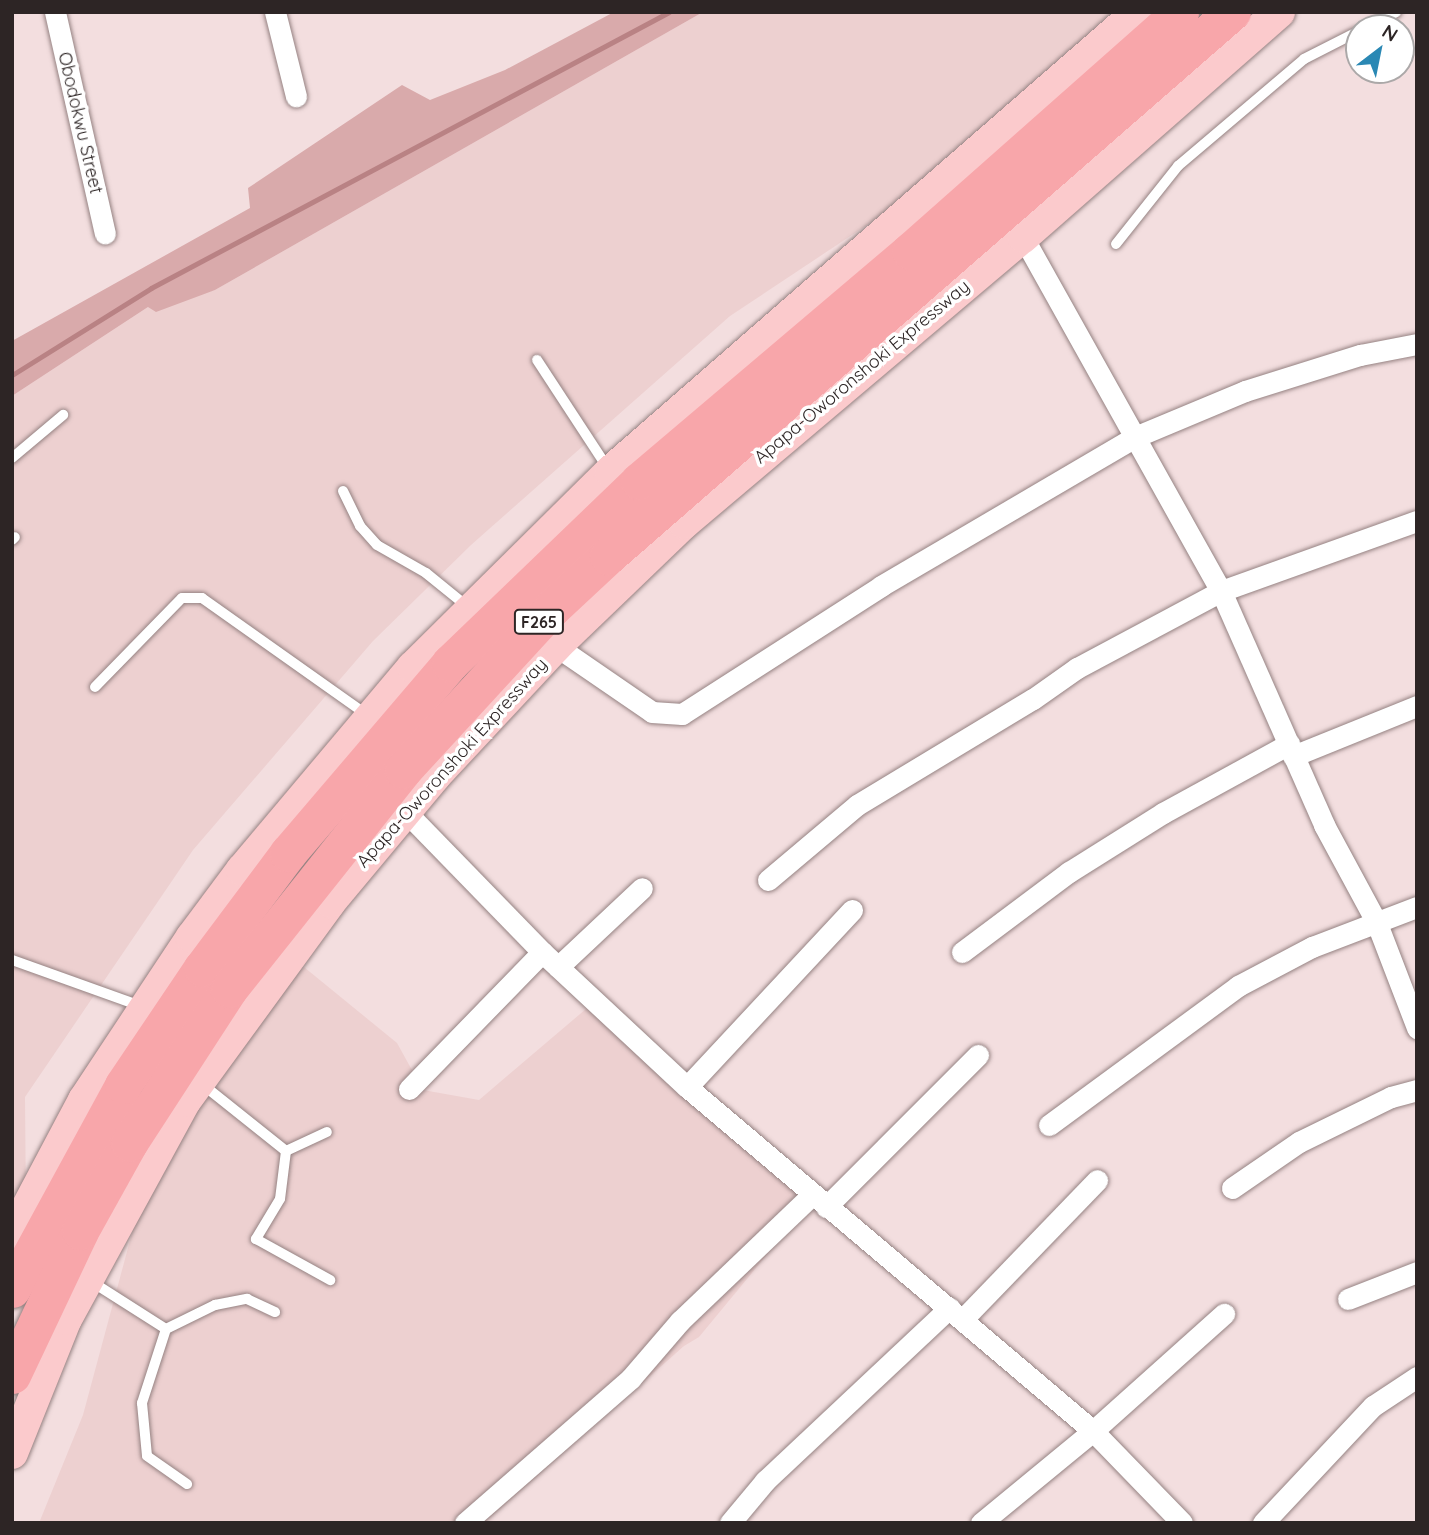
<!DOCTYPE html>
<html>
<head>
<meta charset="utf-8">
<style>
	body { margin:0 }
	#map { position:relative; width:1429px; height:1535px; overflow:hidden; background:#f3dedf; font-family:Quicksand,sans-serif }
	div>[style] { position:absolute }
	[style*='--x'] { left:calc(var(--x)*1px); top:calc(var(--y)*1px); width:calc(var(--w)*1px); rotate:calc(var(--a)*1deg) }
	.built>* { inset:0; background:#edd0d0 }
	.green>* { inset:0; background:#d9aaab }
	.stream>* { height:5px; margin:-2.5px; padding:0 2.5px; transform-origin:2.5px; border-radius:2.5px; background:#b98284 }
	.roads { filter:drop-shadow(0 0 2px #958282) drop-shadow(0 0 2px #958282) }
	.service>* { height:10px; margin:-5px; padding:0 5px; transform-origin:5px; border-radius:5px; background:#fff }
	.minor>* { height:21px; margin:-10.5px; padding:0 10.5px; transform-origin:10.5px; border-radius:10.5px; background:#fff }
	.primary>* { height:32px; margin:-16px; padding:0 16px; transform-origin:16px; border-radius:16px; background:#fbcacc }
	.motorway>* { height:37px; margin:-18.5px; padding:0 18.5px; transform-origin:18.5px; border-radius:18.5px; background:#f8a6aa }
	span { translate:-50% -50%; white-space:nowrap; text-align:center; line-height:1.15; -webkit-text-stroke:7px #fff; paint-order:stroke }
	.shield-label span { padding:2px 5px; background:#fff; border:2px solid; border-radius:5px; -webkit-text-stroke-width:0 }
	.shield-label { font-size:16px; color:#2d2525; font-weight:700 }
	.street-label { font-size:18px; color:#2d2525 }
	.frame { position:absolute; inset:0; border:14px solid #2d2525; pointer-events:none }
	.north { position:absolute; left:1345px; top:14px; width:70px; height:70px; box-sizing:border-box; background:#fff; border:2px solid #aba8a8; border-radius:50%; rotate:32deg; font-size:19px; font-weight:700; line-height:28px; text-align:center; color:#2d2525 }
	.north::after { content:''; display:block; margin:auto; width:24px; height:32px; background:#2a88b4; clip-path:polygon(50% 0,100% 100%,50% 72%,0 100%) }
</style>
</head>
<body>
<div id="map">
	<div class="built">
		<i style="clip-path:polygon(703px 12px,1149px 12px,1007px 132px,730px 316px,471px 545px,373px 641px,193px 850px,25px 1097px,26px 1211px,12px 1219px,12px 396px,148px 307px,215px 290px)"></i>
		<i style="clip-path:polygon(299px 963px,397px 1043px,423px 1090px,479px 1100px,600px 997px,818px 1193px,699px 1337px,684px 1346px,484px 1523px,39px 1523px,83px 1415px,146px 1181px)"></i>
	</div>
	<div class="green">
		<i style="clip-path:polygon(614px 12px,703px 12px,215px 290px,156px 312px,148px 307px,12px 396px,12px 341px,250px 208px,248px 188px,402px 85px,430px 100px,505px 70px)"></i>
	</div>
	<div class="stream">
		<i style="--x:12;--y:375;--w:164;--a:-32"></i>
		<i style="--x:151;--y:288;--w:587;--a:-28.05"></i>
	</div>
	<div class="roads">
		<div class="service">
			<i style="--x:1365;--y:28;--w:35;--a:-27"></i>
			<i style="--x:1116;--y:244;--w:100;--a:-51.5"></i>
			<i style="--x:1178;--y:166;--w:165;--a:-40.3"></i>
			<i style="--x:1304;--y:59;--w:62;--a:-27"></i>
			<i style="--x:537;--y:360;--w:131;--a:56.8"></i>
			<i style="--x:12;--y:458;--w:67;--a:-40.1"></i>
			<i style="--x:343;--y:491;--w:39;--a:64"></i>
			<i style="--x:360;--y:526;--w:25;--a:48"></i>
			<i style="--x:377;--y:545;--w:56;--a:29.7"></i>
			<i style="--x:426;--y:573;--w:55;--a:39.1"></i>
			<i style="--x:12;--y:540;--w:4;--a:-45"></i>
			<i style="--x:95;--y:687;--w:124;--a:-45.7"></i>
			<i style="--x:182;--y:598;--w:20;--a:0"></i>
			<i style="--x:202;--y:598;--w:202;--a:35.3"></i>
			<i style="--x:12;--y:960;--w:139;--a:19.7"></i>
			<i style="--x:202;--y:1084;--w:107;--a:38.6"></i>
			<i style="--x:286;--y:1151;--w:48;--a:97.1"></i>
			<i style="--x:280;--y:1199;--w:47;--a:121"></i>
			<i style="--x:256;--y:1239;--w:85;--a:29"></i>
			<i style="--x:286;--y:1151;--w:45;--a:-24.9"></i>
			<i style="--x:89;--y:1280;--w:91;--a:32.5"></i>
			<i style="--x:166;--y:1329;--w:55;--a:-26.1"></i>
			<i style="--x:215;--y:1305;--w:33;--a:-11"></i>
			<i style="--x:247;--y:1299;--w:31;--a:25"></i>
			<i style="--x:166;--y:1329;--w:78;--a:108"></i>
			<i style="--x:142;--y:1403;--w:53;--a:84.6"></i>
			<i style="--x:147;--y:1456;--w:49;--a:35"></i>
		</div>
		<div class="minor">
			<i style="--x:55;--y:12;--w:227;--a:77.3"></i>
			<i style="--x:275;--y:12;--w:87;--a:76"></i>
			<i style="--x:1023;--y:237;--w:406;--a:60.8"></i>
			<i style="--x:1221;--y:591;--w:256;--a:66.2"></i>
			<i style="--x:1324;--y:825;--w:109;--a:61.6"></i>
			<i style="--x:1376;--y:921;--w:115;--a:69"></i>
			<i style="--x:556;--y:646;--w:116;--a:34.5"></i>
			<i style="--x:652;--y:712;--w:30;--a:4"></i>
			<i style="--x:682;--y:714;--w:237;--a:-32.7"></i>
			<i style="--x:881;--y:586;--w:294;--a:-30.4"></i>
			<i style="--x:1135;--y:437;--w:119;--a:-22.7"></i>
			<i style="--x:1245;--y:391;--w:121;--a:-17.4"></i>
			<i style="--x:1360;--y:355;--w:58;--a:-10.9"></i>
			<i style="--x:1293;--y:756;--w:134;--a:-22"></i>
			<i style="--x:405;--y:811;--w:197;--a:45.8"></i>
			<i style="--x:542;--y:952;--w:198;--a:43"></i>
			<i style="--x:687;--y:1087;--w:532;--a:40.27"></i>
			<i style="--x:1093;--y:1431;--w:128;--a:45.9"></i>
			<i style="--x:768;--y:880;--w:116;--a:-40.1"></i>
			<i style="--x:857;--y:805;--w:205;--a:-31.1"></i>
			<i style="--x:1033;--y:699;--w:54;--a:-35.2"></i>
			<i style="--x:1077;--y:668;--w:163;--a:-28.1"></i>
			<i style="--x:1221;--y:591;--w:208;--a:-19.7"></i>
			<i style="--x:962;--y:952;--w:134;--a:-36.8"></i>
			<i style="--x:1069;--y:872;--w:111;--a:-32.1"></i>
			<i style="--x:1163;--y:813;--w:144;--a:-28.7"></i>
			<i style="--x:558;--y:967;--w:115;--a:-43.2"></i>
			<i style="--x:687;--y:1087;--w:242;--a:-47"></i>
			<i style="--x:409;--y:1089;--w:191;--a:-45.8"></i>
			<i style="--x:1049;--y:1125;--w:235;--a:-36.3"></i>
			<i style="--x:1238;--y:986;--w:84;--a:-27.8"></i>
			<i style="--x:1312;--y:947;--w:112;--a:-20.9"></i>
			<i style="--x:1232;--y:1188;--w:81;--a:-34.5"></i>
			<i style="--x:1299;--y:1142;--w:102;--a:-26.1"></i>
			<i style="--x:1391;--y:1097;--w:27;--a:-15"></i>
			<i style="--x:826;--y:1207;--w:215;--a:-45"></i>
			<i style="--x:1348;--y:1299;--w:74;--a:-21.4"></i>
			<i style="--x:963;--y:1319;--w:193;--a:-46"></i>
			<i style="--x:465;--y:1523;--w:220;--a:-41.1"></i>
			<i style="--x:631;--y:1378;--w:75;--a:-49.3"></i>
			<i style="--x:680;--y:1321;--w:181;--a:-43.7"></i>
			<i style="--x:730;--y:1523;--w:55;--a:-50.2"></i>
			<i style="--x:765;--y:1481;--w:253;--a:-43.2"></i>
			<i style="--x:981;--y:1523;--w:145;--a:-39.4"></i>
			<i style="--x:1093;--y:1431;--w:176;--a:-41.8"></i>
			<i style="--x:1263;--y:1523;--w:161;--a:-46.8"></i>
			<i style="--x:1373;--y:1406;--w:53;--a:-33.4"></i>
		</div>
		<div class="primary">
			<i style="--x:12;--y:1236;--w:154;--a:-62.1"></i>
			<i style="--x:84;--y:1100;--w:196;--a:-56.5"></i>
			<i style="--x:192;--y:937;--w:84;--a:-53.3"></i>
			<i style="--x:242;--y:870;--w:265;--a:-49.9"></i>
			<i style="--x:413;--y:667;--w:277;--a:-44.7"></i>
			<i style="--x:610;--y:472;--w:700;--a:-41.06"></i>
			<i style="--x:12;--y:1453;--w:144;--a:-68.1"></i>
			<i style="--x:66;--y:1319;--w:248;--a:-61.4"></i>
			<i style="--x:185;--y:1101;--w:246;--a:-53.9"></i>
			<i style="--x:330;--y:902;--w:163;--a:-50.2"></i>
			<i style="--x:434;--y:777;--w:179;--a:-47"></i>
			<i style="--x:556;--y:646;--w:178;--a:-43.9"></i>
			<i style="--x:684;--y:523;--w:444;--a:-40.2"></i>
			<i style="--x:1023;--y:237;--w:341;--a:-41.3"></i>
		</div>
		<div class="motorway">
			<i style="--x:12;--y:1289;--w:232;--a:-61.4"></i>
			<i style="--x:123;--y:1085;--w:141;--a:-56"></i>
			<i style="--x:202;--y:968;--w:144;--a:-53.2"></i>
			<i style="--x:288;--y:853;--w:250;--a:-49.5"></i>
			<i style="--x:450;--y:663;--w:262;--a:-43.9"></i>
			<i style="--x:639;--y:481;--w:355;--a:-40.3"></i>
			<i style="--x:910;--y:251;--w:361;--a:-41.5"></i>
			<i style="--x:12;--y:1375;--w:159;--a:-64.7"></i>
			<i style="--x:80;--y:1231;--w:101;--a:-60.9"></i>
			<i style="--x:129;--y:1143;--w:184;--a:-57"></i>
			<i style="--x:229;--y:989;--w:280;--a:-51.5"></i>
			<i style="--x:403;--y:770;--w:219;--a:-47.4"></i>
			<i style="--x:551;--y:609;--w:78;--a:-42.9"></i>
			<i style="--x:608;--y:556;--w:828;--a:-41.08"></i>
		</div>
	</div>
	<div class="shield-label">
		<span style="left:539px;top:622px">F265</span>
	</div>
	<div class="street-label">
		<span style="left:80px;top:123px;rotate:77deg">Obodokwu Street</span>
		<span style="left:862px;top:372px;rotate:-40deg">Apapa-Oworonshoki Expressway</span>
		<span style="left:452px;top:763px;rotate:-48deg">Apapa-Oworonshoki Expressway</span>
	</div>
	<div class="frame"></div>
	<div class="north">N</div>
</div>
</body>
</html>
